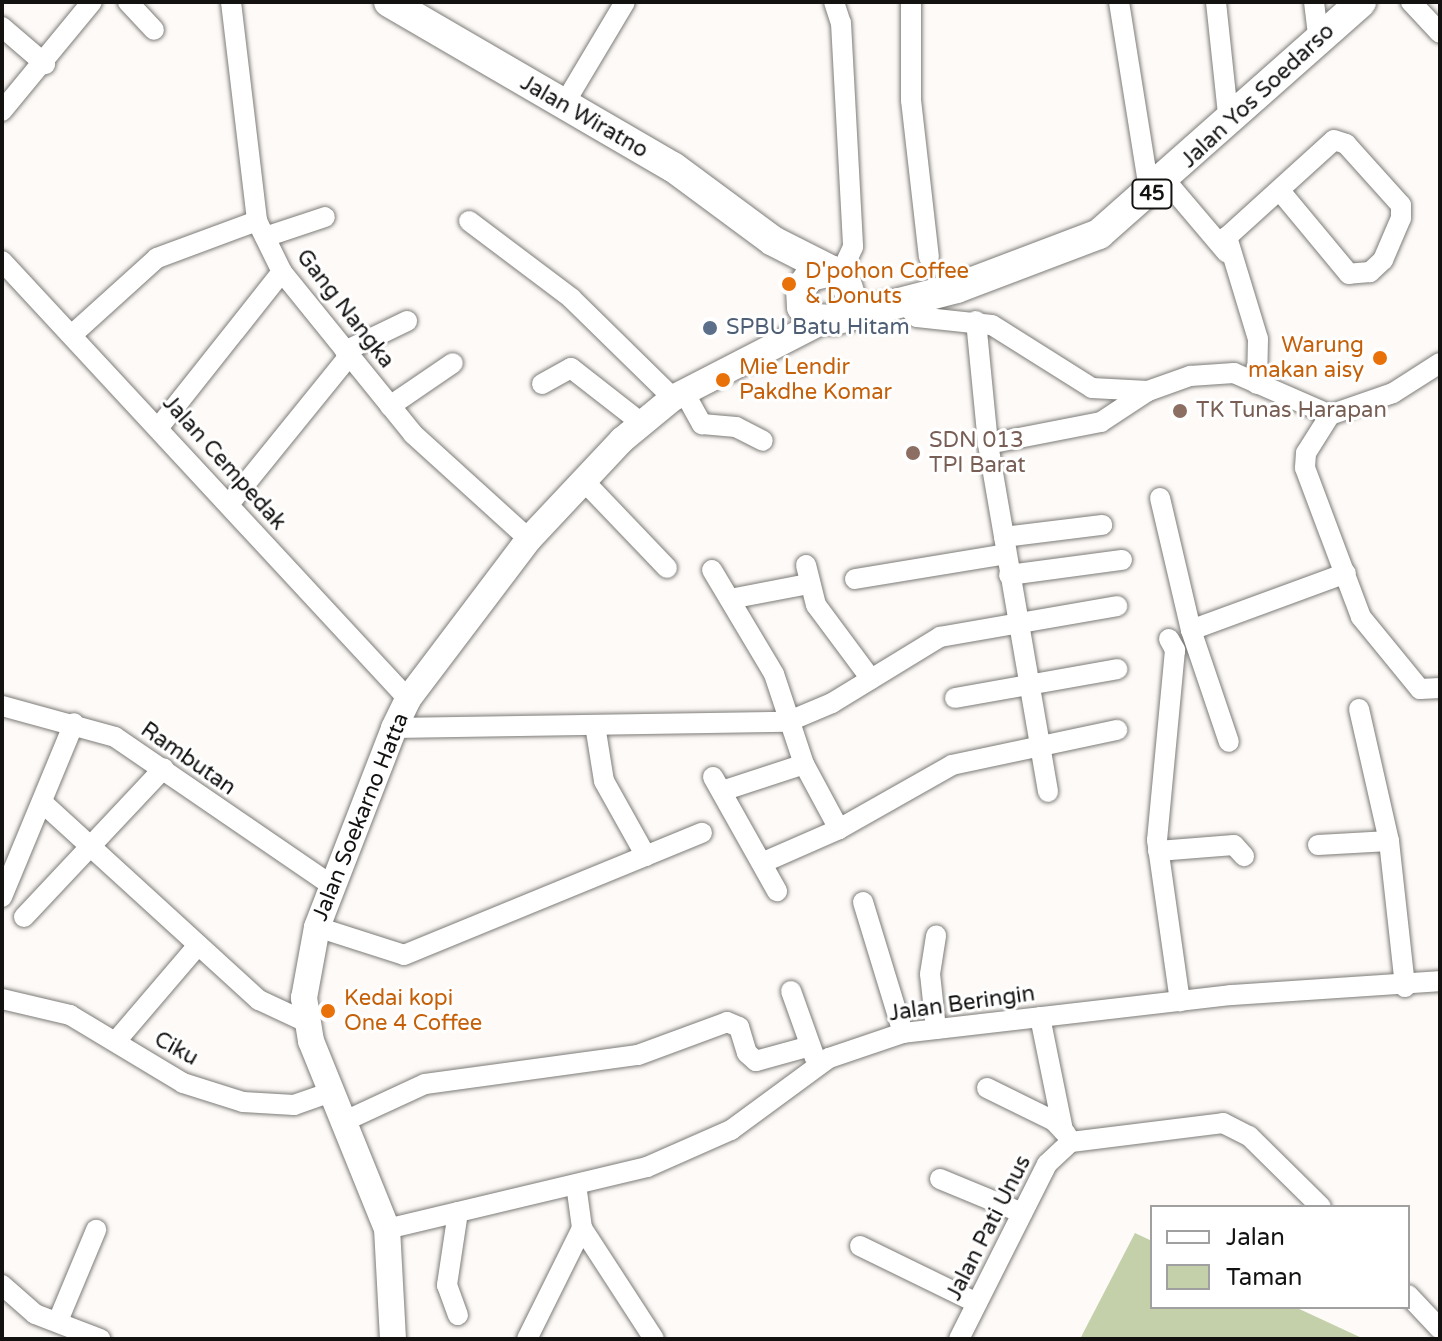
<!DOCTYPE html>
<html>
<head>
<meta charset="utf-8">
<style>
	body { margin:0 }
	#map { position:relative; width:1442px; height:1341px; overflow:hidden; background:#fdfaf7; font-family:"Varela Round",sans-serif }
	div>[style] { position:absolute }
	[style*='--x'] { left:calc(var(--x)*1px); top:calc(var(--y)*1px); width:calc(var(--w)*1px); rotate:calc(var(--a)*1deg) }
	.green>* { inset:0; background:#c4d0aa }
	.roads { filter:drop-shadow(0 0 2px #7d7b78) drop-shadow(0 0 2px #7d7b78) }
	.minor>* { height:20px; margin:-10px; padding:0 10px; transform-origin:10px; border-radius:10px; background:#fff }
	.major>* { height:26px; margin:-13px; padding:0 13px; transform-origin:13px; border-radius:13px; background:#fff }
	.highway>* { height:30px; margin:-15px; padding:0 15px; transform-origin:15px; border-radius:15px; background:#fff }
	.dots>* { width:22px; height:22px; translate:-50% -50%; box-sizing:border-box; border:4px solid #fff; border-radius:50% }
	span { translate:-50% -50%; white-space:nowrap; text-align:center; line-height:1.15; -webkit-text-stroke:6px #fff; paint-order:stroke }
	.shield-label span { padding:2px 6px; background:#fff; border:2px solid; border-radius:6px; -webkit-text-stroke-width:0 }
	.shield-label { font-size:20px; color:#131211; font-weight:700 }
	.street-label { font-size:22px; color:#131211 }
	.food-label { font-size:22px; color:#c56008 }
	.left { translate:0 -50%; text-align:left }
	.right { translate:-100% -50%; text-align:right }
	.service-label { font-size:22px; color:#4e5e75 }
	.education-label { font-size:22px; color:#785e54 }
	.frame { position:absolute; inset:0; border:4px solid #131211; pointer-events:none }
	.legend { position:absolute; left:1150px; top:1205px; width:260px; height:104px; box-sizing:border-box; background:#fff; border:2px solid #a1a0a0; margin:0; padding:10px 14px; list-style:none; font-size:24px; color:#131211 }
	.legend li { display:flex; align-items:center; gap:16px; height:40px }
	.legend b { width:40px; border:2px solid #a1a0a0 }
</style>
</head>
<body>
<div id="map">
	<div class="green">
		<i style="clip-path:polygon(1135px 1233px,1152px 1241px,1152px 1307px,1295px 1307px,1364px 1339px,1080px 1339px)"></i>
	</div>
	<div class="roads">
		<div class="minor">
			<i style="--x:128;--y:2;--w:38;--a:47"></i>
			<i style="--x:231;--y:2;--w:221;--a:83.2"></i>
			<i style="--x:257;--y:221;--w:57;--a:63.9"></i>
			<i style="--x:282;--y:272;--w:208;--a:51"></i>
			<i style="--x:413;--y:434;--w:156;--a:42.2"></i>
			<i style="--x:834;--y:2;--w:22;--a:72"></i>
			<i style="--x:841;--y:23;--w:224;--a:86.9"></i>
			<i style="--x:853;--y:247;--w:31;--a:115"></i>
			<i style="--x:911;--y:2;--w:98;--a:90"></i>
			<i style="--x:911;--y:100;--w:158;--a:83.5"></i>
			<i style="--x:1119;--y:2;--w:195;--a:80.9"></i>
			<i style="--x:1216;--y:2;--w:122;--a:83.9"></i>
			<i style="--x:1314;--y:2;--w:38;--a:83"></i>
			<i style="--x:1411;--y:2;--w:42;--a:46.9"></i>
			<i style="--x:2;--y:27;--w:57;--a:40.7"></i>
			<i style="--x:563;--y:106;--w:121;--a:-59.2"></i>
			<i style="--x:2;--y:111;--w:141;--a:-50.5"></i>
			<i style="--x:1166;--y:181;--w:94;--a:49.7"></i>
			<i style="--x:469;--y:221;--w:128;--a:37"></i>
			<i style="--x:571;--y:298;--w:143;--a:44.4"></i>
			<i style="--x:265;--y:237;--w:63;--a:-18.4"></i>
			<i style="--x:2;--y:261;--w:597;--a:47.17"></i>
			<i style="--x:904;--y:302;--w:20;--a:49"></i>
			<i style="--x:917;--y:317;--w:75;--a:6.1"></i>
			<i style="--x:992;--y:325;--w:118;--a:32.2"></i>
			<i style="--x:1092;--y:388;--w:56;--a:3.1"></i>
			<i style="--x:1148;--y:391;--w:45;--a:-19.7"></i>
			<i style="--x:1190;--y:376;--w:44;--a:-3.9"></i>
			<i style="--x:1234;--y:373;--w:105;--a:23.6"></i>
			<i style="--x:976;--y:321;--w:124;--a:84.4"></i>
			<i style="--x:988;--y:444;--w:353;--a:80.2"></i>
			<i style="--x:74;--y:333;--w:112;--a:-42.1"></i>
			<i style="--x:157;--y:258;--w:107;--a:-20.3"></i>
			<i style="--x:345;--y:351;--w:69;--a:-25.8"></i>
			<i style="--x:1440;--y:363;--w:56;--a:147.4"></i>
			<i style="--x:1393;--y:393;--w:67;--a:160.8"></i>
			<i style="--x:1330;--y:415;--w:45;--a:122.3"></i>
			<i style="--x:1306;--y:453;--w:15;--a:94"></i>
			<i style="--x:1305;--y:468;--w:159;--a:69.4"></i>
			<i style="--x:1361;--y:617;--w:93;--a:50.7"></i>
			<i style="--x:1420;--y:689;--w:20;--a:-3"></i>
			<i style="--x:542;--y:384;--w:33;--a:-29"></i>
			<i style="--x:571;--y:368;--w:88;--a:38"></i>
			<i style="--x:1257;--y:384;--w:45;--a:-88.7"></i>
			<i style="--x:1258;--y:339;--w:107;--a:-106.9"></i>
			<i style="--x:1227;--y:237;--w:144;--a:-42.2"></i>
			<i style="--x:1334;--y:140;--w:13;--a:18"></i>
			<i style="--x:1346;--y:144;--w:82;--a:48"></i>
			<i style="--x:1401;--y:205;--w:13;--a:90"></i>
			<i style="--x:1401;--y:218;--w:46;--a:113.2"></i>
			<i style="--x:1383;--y:260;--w:18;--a:137"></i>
			<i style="--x:1370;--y:272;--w:21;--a:175"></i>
			<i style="--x:1349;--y:274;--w:108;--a:-129.7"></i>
			<i style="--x:684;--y:392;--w:37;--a:61"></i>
			<i style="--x:702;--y:424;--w:34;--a:5"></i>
			<i style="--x:736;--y:427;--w:30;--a:27"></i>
			<i style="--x:390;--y:406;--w:76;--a:-34.3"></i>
			<i style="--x:159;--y:427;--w:198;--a:-51.6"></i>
			<i style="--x:988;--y:444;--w:115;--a:-11"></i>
			<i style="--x:1101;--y:422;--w:56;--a:-33.4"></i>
			<i style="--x:582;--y:479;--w:123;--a:46.3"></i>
			<i style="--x:1160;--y:498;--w:136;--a:76.8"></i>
			<i style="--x:1191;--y:630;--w:118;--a:71.3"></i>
			<i style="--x:230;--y:503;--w:189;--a:-51"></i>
			<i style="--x:1004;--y:537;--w:99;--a:-7"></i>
			<i style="--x:806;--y:565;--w:41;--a:76"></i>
			<i style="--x:816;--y:605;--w:92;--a:53.4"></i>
			<i style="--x:712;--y:570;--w:121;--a:59.2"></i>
			<i style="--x:774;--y:674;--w:95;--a:71.6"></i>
			<i style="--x:804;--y:764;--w:74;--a:61.7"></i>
			<i style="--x:1009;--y:575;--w:114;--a:-7.6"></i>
			<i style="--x:855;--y:579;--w:153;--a:-9.4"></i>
			<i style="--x:730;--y:599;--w:79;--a:-10.9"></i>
			<i style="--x:1191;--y:630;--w:165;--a:-20.2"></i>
			<i style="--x:1169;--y:639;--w:13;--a:61"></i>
			<i style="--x:1175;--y:650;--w:191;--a:95.4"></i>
			<i style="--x:1157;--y:840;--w:163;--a:81.9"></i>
			<i style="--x:955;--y:698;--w:165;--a:-10.1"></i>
			<i style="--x:2;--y:706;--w:117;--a:15.3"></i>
			<i style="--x:115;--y:737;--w:262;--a:34.4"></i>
			<i style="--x:1359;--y:709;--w:135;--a:77.2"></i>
			<i style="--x:1389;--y:841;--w:147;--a:83.7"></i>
			<i style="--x:595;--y:725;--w:57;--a:80.9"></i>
			<i style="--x:604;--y:781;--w:86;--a:60.8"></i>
			<i style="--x:394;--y:728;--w:393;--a:-0.9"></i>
			<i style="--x:787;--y:722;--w:49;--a:-22.9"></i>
			<i style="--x:832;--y:703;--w:127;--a:-31.4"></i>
			<i style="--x:940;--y:637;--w:180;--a:-9.9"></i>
			<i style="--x:713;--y:777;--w:131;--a:60.7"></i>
			<i style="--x:722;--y:791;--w:86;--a:-18.2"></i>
			<i style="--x:44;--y:804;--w:291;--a:42.4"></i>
			<i style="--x:259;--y:1000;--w:52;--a:25.1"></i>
			<i style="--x:1318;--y:845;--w:71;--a:-3.2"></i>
			<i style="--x:1158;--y:851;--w:76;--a:-4.5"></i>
			<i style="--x:1234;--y:845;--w:15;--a:48"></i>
			<i style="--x:764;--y:862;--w:82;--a:-23.7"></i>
			<i style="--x:839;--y:829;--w:130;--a:-29.5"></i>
			<i style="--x:952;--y:765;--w:169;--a:-12"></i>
			<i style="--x:2;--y:897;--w:188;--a:-67.5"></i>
			<i style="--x:863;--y:902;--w:137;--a:73"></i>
			<i style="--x:24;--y:917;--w:204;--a:-46.8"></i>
			<i style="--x:317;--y:927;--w:91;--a:17.8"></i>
			<i style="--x:404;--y:955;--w:322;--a:-22.3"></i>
			<i style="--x:791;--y:991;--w:71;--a:70.3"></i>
			<i style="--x:2;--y:999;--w:70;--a:13.2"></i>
			<i style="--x:70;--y:1015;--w:132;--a:31"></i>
			<i style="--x:183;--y:1083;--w:63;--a:17.6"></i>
			<i style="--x:243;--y:1102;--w:51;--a:3.4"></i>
			<i style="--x:294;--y:1105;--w:42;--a:-19.3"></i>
			<i style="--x:1040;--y:1017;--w:115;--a:78.5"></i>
			<i style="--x:936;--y:1029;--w:55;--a:-96.2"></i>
			<i style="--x:930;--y:974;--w:39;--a:-81"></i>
			<i style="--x:117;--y:1040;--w:125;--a:-49.5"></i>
			<i style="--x:987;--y:1088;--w:75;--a:26.2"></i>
			<i style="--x:1054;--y:1121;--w:18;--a:47"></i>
			<i style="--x:347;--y:1120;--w:86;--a:-24.8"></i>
			<i style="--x:425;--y:1084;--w:215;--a:-7.8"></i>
			<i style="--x:638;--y:1055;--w:95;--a:-20.3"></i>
			<i style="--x:727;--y:1022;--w:13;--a:23"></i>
			<i style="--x:739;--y:1027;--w:27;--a:73"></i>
			<i style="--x:747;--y:1053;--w:12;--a:42"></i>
			<i style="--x:756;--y:1061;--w:56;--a:-15.5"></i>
			<i style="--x:940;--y:1179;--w:89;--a:22.5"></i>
			<i style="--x:458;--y:1212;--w:74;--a:98.6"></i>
			<i style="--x:447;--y:1285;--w:32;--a:70"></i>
			<i style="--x:582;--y:1228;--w:132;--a:57"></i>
			<i style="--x:387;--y:1229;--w:267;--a:-13.4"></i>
			<i style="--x:647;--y:1167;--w:92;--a:-23.8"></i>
			<i style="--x:731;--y:1130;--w:122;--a:-36.3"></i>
			<i style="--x:829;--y:1058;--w:78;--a:-18.7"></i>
			<i style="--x:903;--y:1033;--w:330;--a:-6.6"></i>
			<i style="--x:1231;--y:995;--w:209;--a:-3.8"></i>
			<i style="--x:860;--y:1246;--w:130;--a:26"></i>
			<i style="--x:2;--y:1285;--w:44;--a:41.3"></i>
			<i style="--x:35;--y:1314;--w:70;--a:21"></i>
			<i style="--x:1408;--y:1295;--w:47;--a:46.7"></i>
			<i style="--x:58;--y:1321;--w:99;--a:-67.3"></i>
			<i style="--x:527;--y:1339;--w:124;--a:-63.6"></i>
			<i style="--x:582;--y:1228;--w:44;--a:-97.8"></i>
			<i style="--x:959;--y:1339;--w:196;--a:-63.3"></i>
			<i style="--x:1047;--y:1164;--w:33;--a:-43"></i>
			<i style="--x:1071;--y:1142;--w:153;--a:-7.1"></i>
			<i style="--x:1223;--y:1123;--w:29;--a:27"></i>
			<i style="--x:1249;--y:1136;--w:101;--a:44.6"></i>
		</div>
		<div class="major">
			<i style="--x:393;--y:1339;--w:110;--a:-93.1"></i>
			<i style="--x:387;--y:1229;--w:203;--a:-112"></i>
			<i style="--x:311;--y:1041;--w:44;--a:-99.2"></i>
			<i style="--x:304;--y:998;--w:72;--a:-79.6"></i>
			<i style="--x:317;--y:927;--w:213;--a:-68.8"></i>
			<i style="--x:394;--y:728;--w:32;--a:-64"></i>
			<i style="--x:408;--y:699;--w:201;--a:-52.9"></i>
			<i style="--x:529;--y:539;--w:136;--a:-46.8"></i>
			<i style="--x:622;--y:440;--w:66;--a:-39.5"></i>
			<i style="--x:673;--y:398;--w:169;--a:-27.2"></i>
		</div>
		<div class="highway">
			<i style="--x:389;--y:2;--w:328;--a:30.2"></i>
			<i style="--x:673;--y:167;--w:124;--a:36.5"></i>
			<i style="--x:773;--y:241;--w:66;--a:27"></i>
			<i style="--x:842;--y:315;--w:19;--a:-62"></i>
			<i style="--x:851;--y:298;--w:20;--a:-108"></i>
			<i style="--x:845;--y:279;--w:15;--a:-148"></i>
			<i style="--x:832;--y:271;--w:23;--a:167"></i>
			<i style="--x:810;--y:276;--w:15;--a:127"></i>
			<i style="--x:801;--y:288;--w:19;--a:87"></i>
			<i style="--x:802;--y:307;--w:18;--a:43"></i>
			<i style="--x:815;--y:319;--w:19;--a:3"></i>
			<i style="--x:834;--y:320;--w:127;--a:-14.6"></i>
			<i style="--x:957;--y:288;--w:152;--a:-20.8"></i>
			<i style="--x:1099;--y:234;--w:350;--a:-41.5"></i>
		</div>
	</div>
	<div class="dots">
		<i style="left:789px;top:284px;background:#e8710a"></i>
		<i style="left:710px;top:328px;background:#5c6f8a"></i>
		<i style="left:1380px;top:358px;background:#e8710a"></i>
		<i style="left:723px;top:380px;background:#e8710a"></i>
		<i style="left:1180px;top:411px;background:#8d6e63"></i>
		<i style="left:913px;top:453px;background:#8d6e63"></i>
		<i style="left:328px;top:1011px;background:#e8710a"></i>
	</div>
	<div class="shield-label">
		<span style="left:1152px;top:194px">45</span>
	</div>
	<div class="street-label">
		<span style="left:1258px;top:96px;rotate:-43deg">Jalan Yos Soedarso</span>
		<span style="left:584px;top:117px;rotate:30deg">Jalan Wiratno</span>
		<span style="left:345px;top:309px;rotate:52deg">Gang Nangka</span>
		<span style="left:224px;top:463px;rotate:48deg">Jalan Cempedak</span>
		<span style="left:188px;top:759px;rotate:35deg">Rambutan</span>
		<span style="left:361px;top:817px;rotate:-68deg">Jalan Soekarno Hatta</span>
		<span style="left:962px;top:1004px;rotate:-8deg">Jalan Beringin</span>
		<span style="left:176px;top:1049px;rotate:29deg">Ciku</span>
		<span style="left:989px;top:1228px;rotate:-63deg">Jalan Pati Unus</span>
	</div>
	<div class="food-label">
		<span class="left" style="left:805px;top:284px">D'pohon Coffee<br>&amp; Donuts</span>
		<span class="right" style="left:1364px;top:358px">Warung<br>makan aisy</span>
		<span class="left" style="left:739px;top:380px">Mie Lendir<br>Pakdhe Komar</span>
		<span class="left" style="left:344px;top:1011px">Kedai kopi<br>One 4 Coffee</span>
	</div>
	<div class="service-label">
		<span class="left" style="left:726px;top:328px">SPBU Batu Hitam</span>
	</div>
	<div class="education-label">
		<span class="left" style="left:1196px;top:411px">TK Tunas Harapan</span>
		<span class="left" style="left:929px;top:453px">SDN 013<br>TPI Barat</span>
	</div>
	<div class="frame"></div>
	<ul class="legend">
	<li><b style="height:10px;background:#fff"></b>Jalan</li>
	<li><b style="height:22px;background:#c4d0aa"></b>Taman</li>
	</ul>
</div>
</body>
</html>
